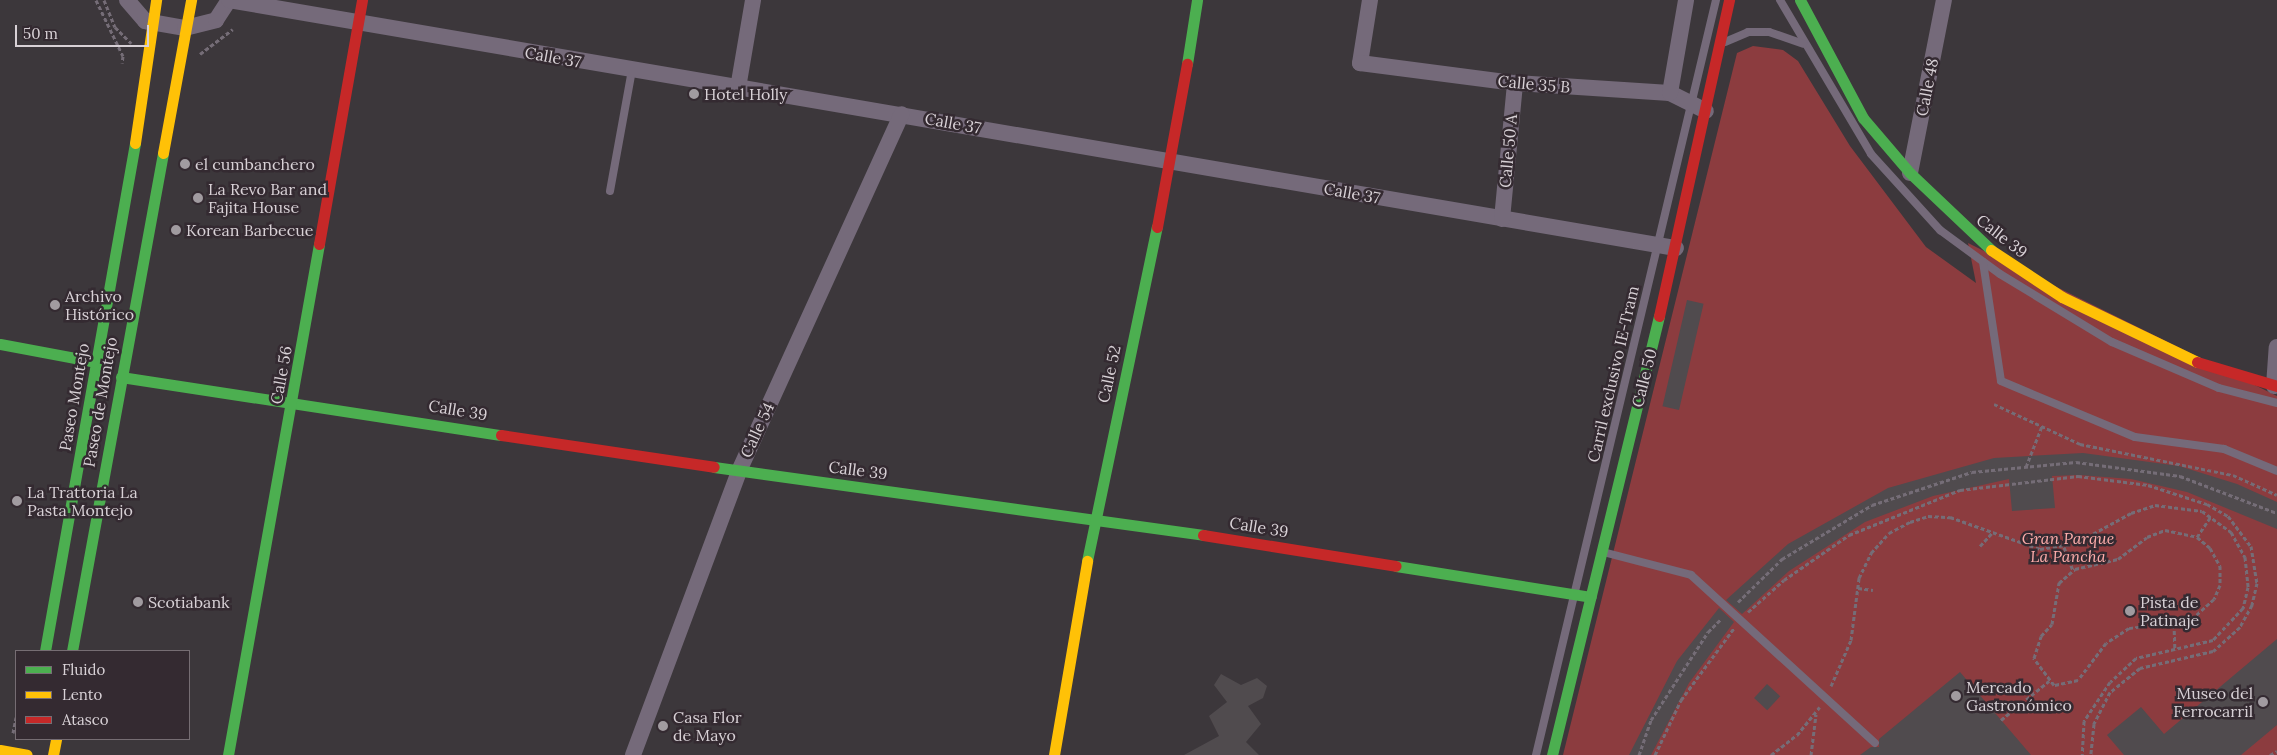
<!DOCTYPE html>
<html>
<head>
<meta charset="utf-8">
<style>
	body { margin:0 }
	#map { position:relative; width:2277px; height:755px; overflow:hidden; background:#3c373b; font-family:Lora,serif }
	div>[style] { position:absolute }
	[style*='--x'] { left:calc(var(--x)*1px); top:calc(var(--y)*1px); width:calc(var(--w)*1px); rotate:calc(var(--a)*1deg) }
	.green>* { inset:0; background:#8c3c3f }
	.building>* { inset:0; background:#504b4e; transform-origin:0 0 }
	.path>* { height:3px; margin-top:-1.5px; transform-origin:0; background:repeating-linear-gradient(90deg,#756d77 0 4px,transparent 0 6.5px) }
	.lane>* { height:8px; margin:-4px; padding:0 4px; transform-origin:4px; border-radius:4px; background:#756a7a }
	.street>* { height:16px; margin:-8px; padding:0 8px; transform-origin:8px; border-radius:8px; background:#756a7a }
	.fast>* { height:11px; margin:-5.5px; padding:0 5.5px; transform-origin:5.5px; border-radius:5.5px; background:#4caf50 }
	.slow>* { height:11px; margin:-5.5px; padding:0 5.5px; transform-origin:5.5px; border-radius:5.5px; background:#ffc107 }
	.jam>* { height:11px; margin:-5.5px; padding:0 5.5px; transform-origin:5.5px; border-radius:5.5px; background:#c62828 }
	.dots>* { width:14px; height:14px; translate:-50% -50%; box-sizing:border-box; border:2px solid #342a31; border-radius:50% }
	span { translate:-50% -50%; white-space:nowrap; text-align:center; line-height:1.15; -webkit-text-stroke:5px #342a31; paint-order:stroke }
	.street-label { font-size:16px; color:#d8d1d6 }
	.poi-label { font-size:16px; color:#d8d1d6 }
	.left { translate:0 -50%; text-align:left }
	.right { translate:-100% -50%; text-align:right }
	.park-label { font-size:16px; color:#fdacaa; font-style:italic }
	.legend { position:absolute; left:15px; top:650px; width:175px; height:90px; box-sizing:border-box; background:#342a31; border:1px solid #766d73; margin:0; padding:6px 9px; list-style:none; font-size:15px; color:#d8d1d6 }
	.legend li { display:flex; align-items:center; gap:10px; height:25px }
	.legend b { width:25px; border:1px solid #766d73 }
	.scale { position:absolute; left:15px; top:25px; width:134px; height:22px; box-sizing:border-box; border:2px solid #d8d1d6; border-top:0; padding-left:6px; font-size:15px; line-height:18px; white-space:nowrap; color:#d8d1d6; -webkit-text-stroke:4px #342a31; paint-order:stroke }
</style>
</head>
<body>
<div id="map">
	<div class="green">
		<i style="clip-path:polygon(1753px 46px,1783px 50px,1798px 61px,1850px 146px,1926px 247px,1976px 283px,1968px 243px,2277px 396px,2277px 755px,1563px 755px,1737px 53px)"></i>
	</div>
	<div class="building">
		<i style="left:1687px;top:300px;width:17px;height:109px;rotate:13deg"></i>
		<i style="clip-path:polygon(2083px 453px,2179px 466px,2237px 484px,2277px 502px,2277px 529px,2187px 492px,2131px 479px,2079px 475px,2052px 476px,2055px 508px,2012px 511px,2009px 479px,1933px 496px,1865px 522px,1789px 571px,1742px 614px,1726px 600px,1788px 544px,1888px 488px,1994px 458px)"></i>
		<i style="clip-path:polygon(1719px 608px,1734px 622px,1689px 683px,1651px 755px,1629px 755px,1677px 661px)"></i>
		<i style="clip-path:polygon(2277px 639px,2277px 725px,2241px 755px,2124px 755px,2107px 735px,2141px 707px,2164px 734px)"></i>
		<i style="clip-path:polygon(1960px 672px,2031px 755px,1860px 755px,1871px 747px,1879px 747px,1879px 739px)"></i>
		<i style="clip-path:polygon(1221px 674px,1241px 685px,1257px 678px,1267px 686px,1263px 698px,1248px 706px,1261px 724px,1246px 742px,1259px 755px,1184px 755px,1219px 736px,1209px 716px,1227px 702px,1214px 685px)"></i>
		<i style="left:1767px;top:684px;width:18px;height:19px;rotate:43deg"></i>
	</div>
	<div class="path">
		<i style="--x:96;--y:0;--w:62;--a:64.3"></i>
		<i style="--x:123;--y:56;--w:7;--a:98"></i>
		<i style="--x:104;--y:0;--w:29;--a:68"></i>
		<i style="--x:115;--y:27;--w:23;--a:45"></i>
		<i style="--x:200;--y:54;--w:41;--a:-37.1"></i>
		<i style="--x:1994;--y:404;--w:95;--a:24.9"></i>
		<i style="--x:2080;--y:444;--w:156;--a:11.5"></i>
		<i style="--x:2233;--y:475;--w:48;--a:24.4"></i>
		<i style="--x:2026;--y:467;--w:44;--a:-68.7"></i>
		<i style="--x:2165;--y:530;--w:33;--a:12"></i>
		<i style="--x:2197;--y:537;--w:17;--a:40"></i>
		<i style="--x:2210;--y:548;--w:21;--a:61"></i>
		<i style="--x:2220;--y:566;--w:19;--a:90"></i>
		<i style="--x:2220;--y:585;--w:15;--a:113"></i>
		<i style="--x:2214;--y:599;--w:31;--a:138"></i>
		<i style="--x:2191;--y:620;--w:63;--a:172.6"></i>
		<i style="--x:2129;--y:628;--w:27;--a:147"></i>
		<i style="--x:2106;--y:643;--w:46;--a:127.1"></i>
		<i style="--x:2078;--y:680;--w:25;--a:168"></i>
		<i style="--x:2054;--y:685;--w:34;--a:-127"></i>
		<i style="--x:2034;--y:658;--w:23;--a:-72"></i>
		<i style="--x:2041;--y:636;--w:16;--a:-47"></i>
		<i style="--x:2052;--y:624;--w:42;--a:-80.3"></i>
		<i style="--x:2059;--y:583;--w:21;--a:-41"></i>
		<i style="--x:2075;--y:569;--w:44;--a:-13.1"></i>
		<i style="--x:2118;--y:559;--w:36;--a:-37"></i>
		<i style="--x:2147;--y:537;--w:19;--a:-21"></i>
		<i style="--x:2197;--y:537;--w:25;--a:-56"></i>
		<i style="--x:1980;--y:546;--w:18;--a:-47"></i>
		<i style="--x:2064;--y:547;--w:25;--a:69"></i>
		<i style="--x:1858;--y:588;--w:15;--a:8"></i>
		<i style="--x:1738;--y:602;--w:62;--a:-44.3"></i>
		<i style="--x:1782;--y:559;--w:105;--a:-31"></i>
		<i style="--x:1872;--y:505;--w:105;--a:-18.3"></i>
		<i style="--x:1972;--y:472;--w:104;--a:-5.5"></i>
		<i style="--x:2076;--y:462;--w:105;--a:7.7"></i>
		<i style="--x:2180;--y:476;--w:104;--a:20.9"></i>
		<i style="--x:1748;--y:612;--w:48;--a:-41.6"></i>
		<i style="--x:1784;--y:580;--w:79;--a:-34.7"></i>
		<i style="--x:1849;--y:535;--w:120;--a:-22.1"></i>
		<i style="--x:1960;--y:490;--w:119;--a:-6.8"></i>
		<i style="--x:2078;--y:476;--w:71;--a:7.3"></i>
		<i style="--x:2148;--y:485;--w:62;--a:17.9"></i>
		<i style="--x:2207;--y:504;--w:24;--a:30"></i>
		<i style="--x:2228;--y:516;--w:38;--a:53"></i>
		<i style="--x:2251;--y:546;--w:37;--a:81"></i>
		<i style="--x:2257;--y:583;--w:23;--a:103"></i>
		<i style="--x:2252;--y:605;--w:25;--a:119"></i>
		<i style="--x:2240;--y:627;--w:36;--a:138"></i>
		<i style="--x:2213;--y:651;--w:75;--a:166.9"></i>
		<i style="--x:2140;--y:668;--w:38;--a:141"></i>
		<i style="--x:2110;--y:692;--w:36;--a:117"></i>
		<i style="--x:2094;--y:724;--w:31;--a:96"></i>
		<i style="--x:2174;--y:624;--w:26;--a:88"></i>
		<i style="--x:1831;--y:686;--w:50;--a:-66.5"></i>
		<i style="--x:1851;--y:640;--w:63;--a:-82.6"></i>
		<i style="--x:1859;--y:578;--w:28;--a:-64"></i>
		<i style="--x:1871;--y:553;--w:27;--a:-48"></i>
		<i style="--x:1889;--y:533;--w:24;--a:-28"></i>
		<i style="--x:1910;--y:522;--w:19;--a:-18"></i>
		<i style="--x:1928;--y:516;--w:22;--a:3"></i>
		<i style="--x:1950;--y:517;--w:96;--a:19.6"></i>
		<i style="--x:2040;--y:549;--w:36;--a:-9"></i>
		<i style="--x:2076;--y:543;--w:63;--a:-28.6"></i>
		<i style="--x:2131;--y:513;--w:25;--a:-18"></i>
		<i style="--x:2155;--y:505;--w:47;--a:7.3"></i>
		<i style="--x:2202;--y:511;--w:36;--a:36"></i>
		<i style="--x:2231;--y:532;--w:29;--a:61"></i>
		<i style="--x:2245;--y:557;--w:30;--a:84"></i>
		<i style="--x:2248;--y:587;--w:22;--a:103"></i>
		<i style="--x:2243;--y:608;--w:44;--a:133.2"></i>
		<i style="--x:2213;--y:640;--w:79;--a:166.8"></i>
		<i style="--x:2136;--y:658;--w:35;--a:137"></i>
		<i style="--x:2110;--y:682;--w:47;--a:123.7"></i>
		<i style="--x:2084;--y:721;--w:34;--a:93"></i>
		<i style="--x:2001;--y:720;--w:62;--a:-39.1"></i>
		<i style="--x:13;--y:733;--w:16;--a:-79"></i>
		<i style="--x:1639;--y:755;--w:37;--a:-71"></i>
		<i style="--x:1651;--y:720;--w:105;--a:-57.1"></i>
		<i style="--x:1708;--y:632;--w:18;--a:-45"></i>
		<i style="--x:1655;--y:755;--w:61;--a:-64.7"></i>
		<i style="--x:1681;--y:700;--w:89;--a:-53.6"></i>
		<i style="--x:1771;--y:755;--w:33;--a:-38"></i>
		<i style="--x:1797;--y:735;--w:36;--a:-51"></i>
		<i style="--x:1811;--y:755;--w:41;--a:-83"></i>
		<i style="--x:2270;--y:755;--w:8;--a:-30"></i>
	</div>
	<div class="lane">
		<i style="--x:1780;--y:0;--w:179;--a:59.4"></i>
		<i style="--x:1871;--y:154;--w:103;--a:47.8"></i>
		<i style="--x:1940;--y:230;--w:74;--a:36.3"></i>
		<i style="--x:2000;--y:274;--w:131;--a:31.3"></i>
		<i style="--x:2112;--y:342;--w:116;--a:23.3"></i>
		<i style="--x:2219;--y:388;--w:60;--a:14.5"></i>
		<i style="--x:1725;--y:42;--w:25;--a:-23"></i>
		<i style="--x:1748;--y:32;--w:21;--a:0"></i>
		<i style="--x:1769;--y:32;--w:36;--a:19"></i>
		<i style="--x:610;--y:191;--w:123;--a:-79.7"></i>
		<i style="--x:1983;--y:262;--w:120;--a:81.4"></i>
		<i style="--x:2001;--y:381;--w:145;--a:22.7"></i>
		<i style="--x:2135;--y:437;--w:90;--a:7.7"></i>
		<i style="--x:2224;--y:449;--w:57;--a:22.5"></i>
		<i style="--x:1603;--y:552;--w:91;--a:14.6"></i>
		<i style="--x:1691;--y:575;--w:249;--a:42.4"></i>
		<i style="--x:1536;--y:755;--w:776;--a:-76.59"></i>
	</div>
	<div class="street">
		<i style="--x:127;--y:0;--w:28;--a:49"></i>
		<i style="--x:145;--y:21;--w:41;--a:9.9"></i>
		<i style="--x:185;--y:28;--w:32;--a:-14"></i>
		<i style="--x:216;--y:20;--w:24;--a:-57"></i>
		<i style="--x:229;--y:0;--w:1468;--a:9.73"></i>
		<i style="--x:1370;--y:0;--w:64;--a:99"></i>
		<i style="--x:1360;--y:63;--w:156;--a:7.4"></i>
		<i style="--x:1515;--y:83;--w:155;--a:3.7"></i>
		<i style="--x:1670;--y:93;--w:40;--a:26.6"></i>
		<i style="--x:738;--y:88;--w:89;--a:-80.3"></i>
		<i style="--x:1670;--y:93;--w:94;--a:-80.2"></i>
		<i style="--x:1910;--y:173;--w:176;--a:-78.9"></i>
		<i style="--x:1502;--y:219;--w:137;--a:-84.5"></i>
		<i style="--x:2274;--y:386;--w:39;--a:-86"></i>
		<i style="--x:633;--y:755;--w:303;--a:-69.5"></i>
		<i style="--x:739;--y:471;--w:392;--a:-65.5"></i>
	</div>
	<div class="fast">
		<i style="--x:1800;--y:0;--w:134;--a:61.9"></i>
		<i style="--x:1863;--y:118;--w:72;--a:49.5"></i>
		<i style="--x:1910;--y:173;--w:112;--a:43.5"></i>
		<i style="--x:1187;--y:64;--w:65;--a:-81.1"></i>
		<i style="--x:0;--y:344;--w:98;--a:10.6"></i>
		<i style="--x:121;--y:377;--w:384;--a:8.7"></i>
		<i style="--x:714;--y:467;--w:494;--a:7.9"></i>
		<i style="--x:1087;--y:561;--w:341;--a:-78.2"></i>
		<i style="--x:1396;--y:566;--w:197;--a:9"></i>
		<i style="--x:45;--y:651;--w:516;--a:-79.95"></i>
		<i style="--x:72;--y:651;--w:506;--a:-79.64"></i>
		<i style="--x:228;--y:755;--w:519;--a:-79.9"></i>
		<i style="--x:1552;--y:755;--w:452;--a:-76.3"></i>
	</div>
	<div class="slow">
		<i style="--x:135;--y:143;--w:145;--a:-81.6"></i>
		<i style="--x:163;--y:153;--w:156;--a:-79.6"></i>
		<i style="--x:1991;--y:250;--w:85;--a:33.5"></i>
		<i style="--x:2062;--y:297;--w:150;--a:25.7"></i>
		<i style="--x:0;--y:750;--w:27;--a:10"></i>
		<i style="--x:53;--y:755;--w:16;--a:-79"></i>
		<i style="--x:1054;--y:755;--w:197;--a:-80.3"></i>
	</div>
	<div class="jam">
		<i style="--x:1157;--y:227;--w:166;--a:-79.6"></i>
		<i style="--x:319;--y:244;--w:248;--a:-80"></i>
		<i style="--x:1659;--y:316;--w:324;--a:-77.5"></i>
		<i style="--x:2197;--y:362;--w:84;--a:16.7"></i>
		<i style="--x:501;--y:435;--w:215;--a:8.5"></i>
		<i style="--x:1203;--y:535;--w:195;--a:9.1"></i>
	</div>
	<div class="dots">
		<i style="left:694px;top:94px;background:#a19ba0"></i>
		<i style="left:185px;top:164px;background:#a19ba0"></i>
		<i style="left:198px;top:198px;background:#a19ba0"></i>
		<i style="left:176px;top:230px;background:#a19ba0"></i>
		<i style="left:55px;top:305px;background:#a19ba0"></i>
		<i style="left:17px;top:501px;background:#a19ba0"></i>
		<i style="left:138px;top:602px;background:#a19ba0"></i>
		<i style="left:2130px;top:611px;background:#a19ba0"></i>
		<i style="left:1956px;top:696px;background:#a19ba0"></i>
		<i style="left:2263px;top:702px;background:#a19ba0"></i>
		<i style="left:663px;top:726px;background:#a19ba0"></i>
	</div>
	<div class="street-label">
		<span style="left:553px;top:57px;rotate:10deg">Calle 37</span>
		<span style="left:1534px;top:84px;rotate:5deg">Calle 35 B</span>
		<span style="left:1927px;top:87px;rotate:-79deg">Calle 48</span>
		<span style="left:953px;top:123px;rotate:10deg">Calle 37</span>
		<span style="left:1508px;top:151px;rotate:-85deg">Calle 50 A</span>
		<span style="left:1352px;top:193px;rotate:10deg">Calle 37</span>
		<span style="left:2002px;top:236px;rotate:38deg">Calle 39</span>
		<span style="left:1109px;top:374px;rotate:-78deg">Calle 52</span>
		<span style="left:1613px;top:374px;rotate:-77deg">Carril exclusivo IE-Tram</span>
		<span style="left:281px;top:375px;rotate:-80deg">Calle 56</span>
		<span style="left:1644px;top:378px;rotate:-76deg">Calle 50</span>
		<span style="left:74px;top:397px;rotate:-80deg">Paseo Montejo</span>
		<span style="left:100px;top:402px;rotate:-80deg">Paseo de Montejo</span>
		<span style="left:458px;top:410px;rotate:9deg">Calle 39</span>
		<span style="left:757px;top:430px;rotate:-65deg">Calle 54</span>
		<span style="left:858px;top:470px;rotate:7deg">Calle 39</span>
		<span style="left:1259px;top:527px;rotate:9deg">Calle 39</span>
	</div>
	<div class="poi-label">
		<span class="left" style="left:704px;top:94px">Hotel Holly</span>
		<span class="left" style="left:195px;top:164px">el cumbanchero</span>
		<span class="left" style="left:208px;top:198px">La Revo Bar and<br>Fajita House</span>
		<span class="left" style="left:186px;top:230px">Korean Barbecue</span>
		<span class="left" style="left:65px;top:305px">Archivo<br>Histórico</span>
		<span class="left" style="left:27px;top:501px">La Trattoria La<br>Pasta Montejo</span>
		<span class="left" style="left:148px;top:602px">Scotiabank</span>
		<span class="left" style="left:2140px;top:611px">Pista de<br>Patinaje</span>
		<span class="left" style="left:1966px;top:696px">Mercado<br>Gastronómico</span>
		<span class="right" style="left:2253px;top:702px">Museo del<br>Ferrocarril</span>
		<span class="left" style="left:673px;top:726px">Casa Flor<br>de Mayo</span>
	</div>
	<div class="park-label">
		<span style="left:2068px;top:547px">Gran Parque<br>La Pancha</span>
	</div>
	<ul class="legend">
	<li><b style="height:6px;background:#4caf50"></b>Fluido</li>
	<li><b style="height:6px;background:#ffc107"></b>Lento</li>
	<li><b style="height:6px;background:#c62828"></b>Atasco</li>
	</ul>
	<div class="scale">50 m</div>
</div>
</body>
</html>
